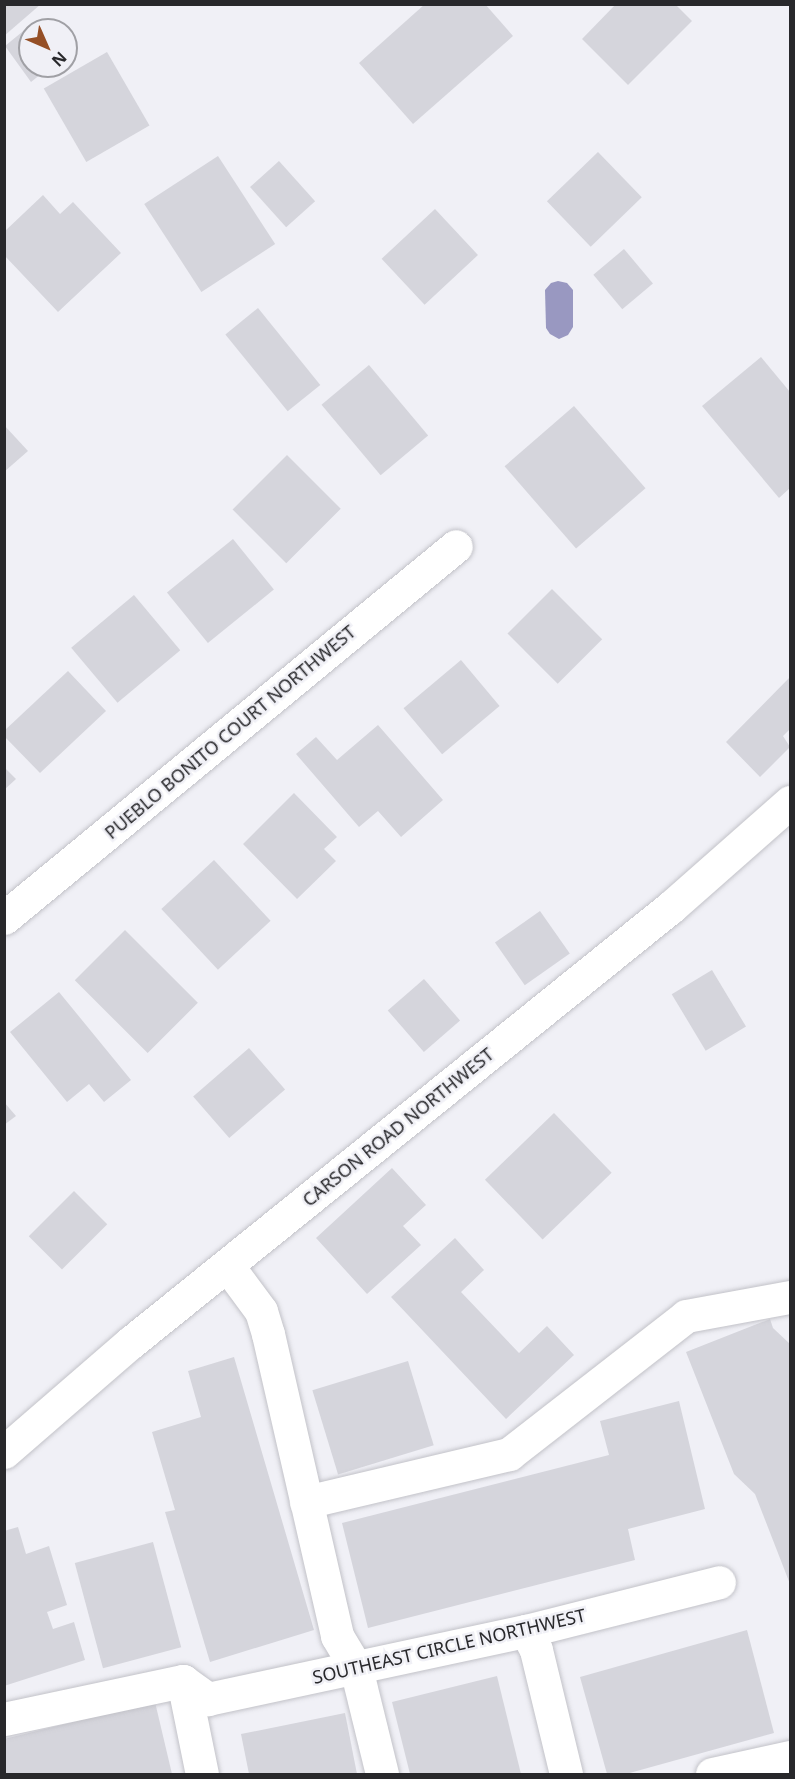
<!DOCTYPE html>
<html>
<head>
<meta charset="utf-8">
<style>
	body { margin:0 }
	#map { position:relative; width:795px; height:1779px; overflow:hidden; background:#f0f0f6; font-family:"Noto Sans",sans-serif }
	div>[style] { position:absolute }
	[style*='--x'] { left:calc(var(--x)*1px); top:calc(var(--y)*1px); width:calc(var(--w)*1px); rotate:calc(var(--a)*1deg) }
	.water>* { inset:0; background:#9998c1 }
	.building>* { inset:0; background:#d5d5dc; transform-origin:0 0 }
	.roads { filter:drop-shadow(0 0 2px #c2c2c8) drop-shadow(0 0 2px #c2c2c8) }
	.street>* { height:33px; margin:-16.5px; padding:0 16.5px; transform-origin:16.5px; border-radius:16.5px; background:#fff }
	span { translate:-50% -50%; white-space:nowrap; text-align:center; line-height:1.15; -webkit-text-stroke:5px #f0f0f6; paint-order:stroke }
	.street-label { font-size:18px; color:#28282b }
	.frame { position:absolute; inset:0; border:6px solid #28282b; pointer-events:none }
	.north { position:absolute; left:18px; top:18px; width:60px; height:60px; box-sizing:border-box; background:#f0f0f6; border:2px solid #a0a0a5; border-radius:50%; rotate:135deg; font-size:16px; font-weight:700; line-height:24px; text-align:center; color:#28282b }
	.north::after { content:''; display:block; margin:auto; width:21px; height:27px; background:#954f26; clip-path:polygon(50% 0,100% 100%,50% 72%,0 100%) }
</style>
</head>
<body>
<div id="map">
	<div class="water">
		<i style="clip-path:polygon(558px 281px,567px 283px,573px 290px,573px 327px,568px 335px,559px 339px,550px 334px,546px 328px,545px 290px,551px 283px)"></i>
	</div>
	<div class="building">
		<i style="clip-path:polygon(4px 4px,41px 4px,4px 36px)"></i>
		<i style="clip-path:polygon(425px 4px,485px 4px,513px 36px,413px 124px,359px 63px)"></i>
		<i style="clip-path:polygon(616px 4px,675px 4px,692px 21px,628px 85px,582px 39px)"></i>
		<i style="clip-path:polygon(33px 23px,38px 30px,30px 30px,30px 66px,51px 66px,31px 82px,5px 46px)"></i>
		<i style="left:107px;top:52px;width:85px;height:73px;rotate:60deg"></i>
		<i style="left:598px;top:152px;width:63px;height:71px;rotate:46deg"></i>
		<i style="left:218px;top:156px;width:105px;height:88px;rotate:57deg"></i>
		<i style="left:279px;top:161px;width:54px;height:39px;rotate:48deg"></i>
		<i style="clip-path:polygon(43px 195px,60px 214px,73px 202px,121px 253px,58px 312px,4px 255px,4px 232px)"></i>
		<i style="left:435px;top:209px;width:63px;height:73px;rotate:47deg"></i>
		<i style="left:624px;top:249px;width:45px;height:40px;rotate:50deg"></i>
		<i style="left:258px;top:308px;width:99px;height:42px;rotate:51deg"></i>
		<i style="clip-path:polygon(761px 357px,790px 392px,790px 488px,779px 498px,702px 406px)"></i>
		<i style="left:369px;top:365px;width:92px;height:62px;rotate:50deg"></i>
		<i style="left:574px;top:406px;width:109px;height:92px;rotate:49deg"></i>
		<i style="clip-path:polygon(4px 425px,28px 451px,4px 472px)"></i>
		<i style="left:287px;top:455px;width:76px;height:77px;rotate:45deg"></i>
		<i style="left:233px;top:539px;width:65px;height:85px;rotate:51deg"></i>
		<i style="left:552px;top:589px;width:71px;height:63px;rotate:45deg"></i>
		<i style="left:134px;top:595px;width:72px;height:82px;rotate:50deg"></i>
		<i style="left:461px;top:660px;width:60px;height:75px;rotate:50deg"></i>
		<i style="clip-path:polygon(68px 671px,106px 711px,40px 773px,4px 736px,4px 731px)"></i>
		<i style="clip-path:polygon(790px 677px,790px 729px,783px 736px,790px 747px,760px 777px,726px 742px)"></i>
		<i style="clip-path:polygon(378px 725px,443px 800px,401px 837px,378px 811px,359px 827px,296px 754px,316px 737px,337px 760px)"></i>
		<i style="clip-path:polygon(4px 767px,16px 779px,4px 790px)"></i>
		<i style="clip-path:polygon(294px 793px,337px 837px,324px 849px,336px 861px,297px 899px,243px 844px)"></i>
		<i style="left:214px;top:860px;width:83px;height:72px;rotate:47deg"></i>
		<i style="left:540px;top:911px;width:52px;height:55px;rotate:55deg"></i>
		<i style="left:125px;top:930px;width:103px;height:71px;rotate:45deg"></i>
		<i style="left:712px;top:970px;width:66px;height:47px;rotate:59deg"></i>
		<i style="left:424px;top:979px;width:55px;height:48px;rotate:49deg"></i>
		<i style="clip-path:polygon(59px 992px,131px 1080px,104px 1102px,89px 1084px,67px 1102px,10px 1032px)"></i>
		<i style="left:249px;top:1048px;width:55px;height:74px;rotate:49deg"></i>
		<i style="clip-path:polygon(4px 1102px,16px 1116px,4px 1125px)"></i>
		<i style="left:554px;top:1113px;width:83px;height:96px;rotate:46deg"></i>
		<i style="clip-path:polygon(392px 1168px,426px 1205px,403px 1226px,421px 1245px,367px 1294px,316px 1238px)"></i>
		<i style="left:74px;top:1191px;width:47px;height:64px;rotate:45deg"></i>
		<i style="clip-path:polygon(455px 1238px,484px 1270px,461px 1292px,519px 1353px,547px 1326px,574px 1355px,506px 1419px,391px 1297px)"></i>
		<i style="clip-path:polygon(770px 1319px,773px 1328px,790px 1344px,790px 1584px,755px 1494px,734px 1474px,686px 1352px)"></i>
		<i style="clip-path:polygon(234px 1357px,314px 1630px,210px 1662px,165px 1512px,175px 1510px,152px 1432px,201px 1417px,188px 1371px)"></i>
		<i style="left:408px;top:1361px;width:88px;height:100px;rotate:73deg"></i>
		<i style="clip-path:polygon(679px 1401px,705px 1509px,628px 1529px,635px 1560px,368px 1628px,342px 1523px,609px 1455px,600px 1421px)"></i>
		<i style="clip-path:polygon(18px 1527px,26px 1554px,49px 1546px,67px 1605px,47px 1612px,53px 1629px,74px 1622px,85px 1660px,4px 1686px,4px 1531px)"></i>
		<i style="left:153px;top:1542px;width:109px;height:81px;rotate:75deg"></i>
		<i style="clip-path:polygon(747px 1630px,774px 1733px,626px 1774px,607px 1774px,580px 1677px)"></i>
		<i style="clip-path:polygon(497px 1676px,521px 1774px,410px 1774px,392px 1702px)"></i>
		<i style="clip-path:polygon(155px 1702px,172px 1774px,4px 1774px,4px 1739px)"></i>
		<i style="clip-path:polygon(345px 1713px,357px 1774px,249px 1774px,241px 1734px)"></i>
	</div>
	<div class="roads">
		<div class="street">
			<i style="--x:4;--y:918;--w:585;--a:-39.45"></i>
			<i style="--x:227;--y:1265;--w:57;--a:53.5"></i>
			<i style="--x:261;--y:1311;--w:24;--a:73"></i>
			<i style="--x:268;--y:1334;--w:310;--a:77.1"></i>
			<i style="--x:337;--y:1636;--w:37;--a:59"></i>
			<i style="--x:356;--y:1668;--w:109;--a:76.2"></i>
			<i style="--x:4;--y:1452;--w:167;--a:-40.9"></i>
			<i style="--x:130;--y:1343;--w:695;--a:-38.87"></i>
			<i style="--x:671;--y:907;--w:159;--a:-41.4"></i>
			<i style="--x:306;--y:1502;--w:209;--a:-13.3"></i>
			<i style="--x:509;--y:1454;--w:224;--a:-37.9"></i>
			<i style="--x:686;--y:1316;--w:106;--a:-10.4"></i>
			<i style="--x:526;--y:1631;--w:21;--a:62"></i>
			<i style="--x:536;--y:1650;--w:128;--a:76.4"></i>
			<i style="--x:183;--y:1681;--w:95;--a:78.5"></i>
			<i style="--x:4;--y:1719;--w:183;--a:-12"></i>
			<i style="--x:183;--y:1681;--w:31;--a:36"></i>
			<i style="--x:208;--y:1699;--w:325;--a:-12.1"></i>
			<i style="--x:526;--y:1631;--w:199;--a:-14.2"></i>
			<i style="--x:712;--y:1774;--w:80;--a:-12.3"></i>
		</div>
	</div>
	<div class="street-label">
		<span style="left:230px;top:732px;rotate:-40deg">PUEBLO BONITO COURT NORTHWEST</span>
		<span style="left:398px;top:1127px;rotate:-39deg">CARSON ROAD NORTHWEST</span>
		<span style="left:449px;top:1646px;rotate:-13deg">SOUTHEAST CIRCLE NORTHWEST</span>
	</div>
	<div class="frame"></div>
	<div class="north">N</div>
</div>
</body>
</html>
